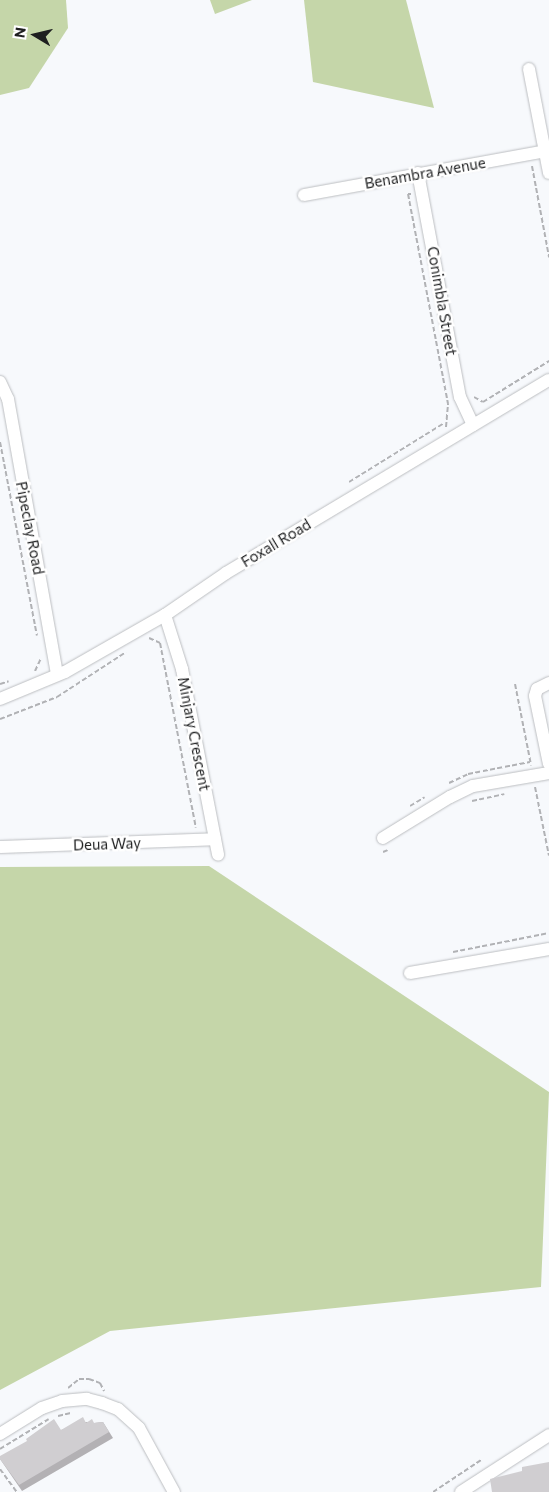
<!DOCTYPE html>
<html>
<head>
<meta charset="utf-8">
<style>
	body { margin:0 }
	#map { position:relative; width:549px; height:1492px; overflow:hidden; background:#f7f9fc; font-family:Commissioner,sans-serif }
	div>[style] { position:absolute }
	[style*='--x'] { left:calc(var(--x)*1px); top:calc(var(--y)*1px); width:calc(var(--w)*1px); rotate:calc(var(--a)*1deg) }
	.green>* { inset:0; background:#c5d6a9 }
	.path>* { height:2px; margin-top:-1px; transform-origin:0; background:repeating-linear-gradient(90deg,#b1b2b5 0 5px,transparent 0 7.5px) }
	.roads { filter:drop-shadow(0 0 1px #bcbec1) drop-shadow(0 0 1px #bcbec1) }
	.minor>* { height:12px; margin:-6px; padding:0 6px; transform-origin:6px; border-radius:6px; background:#fff }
	.wall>* { inset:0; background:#b3b1b4 }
	.building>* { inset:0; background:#d0ced1 }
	span { translate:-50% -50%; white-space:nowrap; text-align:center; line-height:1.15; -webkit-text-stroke:5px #fff; paint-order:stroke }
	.street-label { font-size:15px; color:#1e1f20 }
	.north { position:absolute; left:10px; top:10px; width:50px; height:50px; -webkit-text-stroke:4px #fff; paint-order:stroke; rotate:279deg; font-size:14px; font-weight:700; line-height:20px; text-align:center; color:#1e1f20 }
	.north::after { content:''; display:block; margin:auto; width:18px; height:22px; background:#1e1f20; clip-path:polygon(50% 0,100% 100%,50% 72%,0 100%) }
</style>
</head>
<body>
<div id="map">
	<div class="green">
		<i style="clip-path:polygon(0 0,66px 0,68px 28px,29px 88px,0 95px)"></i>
		<i style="clip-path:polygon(210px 0,252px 0,215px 14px)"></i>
		<i style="clip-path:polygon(304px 0,406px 0,434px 108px,313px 82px)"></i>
		<i style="clip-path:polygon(209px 866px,549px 1092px,541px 1287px,110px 1331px,0 1390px,0 867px)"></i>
	</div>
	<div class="path">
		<i style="--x:532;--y:166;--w:93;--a:79.4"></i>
		<i style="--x:411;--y:194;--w:3;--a:180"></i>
		<i style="--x:408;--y:194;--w:213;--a:79.2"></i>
		<i style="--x:474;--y:397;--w:10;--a:29"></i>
		<i style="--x:483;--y:402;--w:78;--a:-31.8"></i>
		<i style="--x:446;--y:427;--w:24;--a:-85"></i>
		<i style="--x:0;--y:442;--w:197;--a:79.2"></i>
		<i style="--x:349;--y:482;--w:112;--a:-31.8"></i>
		<i style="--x:149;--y:638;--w:12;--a:24"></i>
		<i style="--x:160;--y:643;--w:188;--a:79"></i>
		<i style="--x:35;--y:671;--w:14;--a:-65"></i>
		<i style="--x:0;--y:684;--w:9;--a:-18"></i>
		<i style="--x:515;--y:684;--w:83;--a:78.8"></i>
		<i style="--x:0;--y:719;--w:61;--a:-21.1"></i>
		<i style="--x:57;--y:697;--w:82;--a:-33.1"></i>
		<i style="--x:449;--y:783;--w:21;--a:-25"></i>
		<i style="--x:468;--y:774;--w:63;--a:-11"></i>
		<i style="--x:535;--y:787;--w:70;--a:78.5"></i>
		<i style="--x:472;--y:801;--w:33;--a:-12"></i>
		<i style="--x:410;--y:806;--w:17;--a:-31"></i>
		<i style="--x:383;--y:852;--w:5;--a:-22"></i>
		<i style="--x:453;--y:952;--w:98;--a:-11.2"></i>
		<i style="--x:68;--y:1388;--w:14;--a:-39"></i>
		<i style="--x:79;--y:1379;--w:10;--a:0"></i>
		<i style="--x:89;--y:1379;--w:12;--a:20"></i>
		<i style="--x:100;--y:1383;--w:9;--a:63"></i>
		<i style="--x:58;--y:1416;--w:13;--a:-13"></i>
		<i style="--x:0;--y:1449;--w:57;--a:-31.5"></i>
		<i style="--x:0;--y:1469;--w:29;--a:54"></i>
		<i style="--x:433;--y:1492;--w:58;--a:-33.7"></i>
	</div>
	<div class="roads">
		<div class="minor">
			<i style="--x:529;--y:69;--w:106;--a:79.1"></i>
			<i style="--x:418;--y:173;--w:228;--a:79.4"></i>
			<i style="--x:460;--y:397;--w:31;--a:65"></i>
			<i style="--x:304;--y:195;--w:245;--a:-10.3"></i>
			<i style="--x:0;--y:382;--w:19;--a:65"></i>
			<i style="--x:8;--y:399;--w:280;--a:79.9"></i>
			<i style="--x:165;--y:615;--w:57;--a:72.5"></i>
			<i style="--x:182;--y:669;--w:189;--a:79"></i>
			<i style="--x:549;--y:683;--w:13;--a:153"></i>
			<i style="--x:537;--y:689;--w:7;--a:106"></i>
			<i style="--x:535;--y:696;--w:69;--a:78.4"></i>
			<i style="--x:0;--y:699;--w:70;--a:-22.6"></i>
			<i style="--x:65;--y:672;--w:115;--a:-29.7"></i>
			<i style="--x:165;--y:615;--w:74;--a:-34.5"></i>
			<i style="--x:226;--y:573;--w:376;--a:-30.9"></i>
			<i style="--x:383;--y:838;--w:79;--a:-31.5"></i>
			<i style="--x:450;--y:797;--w:25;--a:-26"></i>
			<i style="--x:473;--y:786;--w:77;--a:-9.7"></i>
			<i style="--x:0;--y:847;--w:215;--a:-2.1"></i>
			<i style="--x:410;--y:973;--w:141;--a:-9.8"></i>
			<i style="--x:0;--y:1434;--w:49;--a:-31.8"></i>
			<i style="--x:42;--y:1408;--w:21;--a:-19"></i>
			<i style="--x:62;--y:1401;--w:25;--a:-5"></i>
			<i style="--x:87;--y:1399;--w:16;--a:15"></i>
			<i style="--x:102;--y:1403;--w:17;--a:21"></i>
			<i style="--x:118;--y:1409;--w:28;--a:42"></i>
			<i style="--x:139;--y:1428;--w:73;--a:61.3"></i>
			<i style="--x:461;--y:1492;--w:105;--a:-32.9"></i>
		</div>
	</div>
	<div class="wall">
		<i style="clip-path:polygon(86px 1422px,94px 1423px,103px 1422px,113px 1438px,22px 1491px,0 1459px,61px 1430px)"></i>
	</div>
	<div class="building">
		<i style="clip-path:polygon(83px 1417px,86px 1423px,92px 1419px,94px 1423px,103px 1422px,109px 1432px,19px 1485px,0 1459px,0 1456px,27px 1441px,26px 1439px,54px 1419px,61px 1430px)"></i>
		<i style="clip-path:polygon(549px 1462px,549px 1492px,492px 1492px,490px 1479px,522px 1471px,522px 1467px)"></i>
	</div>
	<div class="street-label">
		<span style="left:425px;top:173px;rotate:-10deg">Benambra Avenue</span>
		<span style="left:442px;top:301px;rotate:80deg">Conimbla Street</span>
		<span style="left:30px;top:528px;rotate:79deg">Pipeclay Road</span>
		<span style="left:276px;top:543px;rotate:-31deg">Foxall Road</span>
		<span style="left:194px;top:734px;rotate:79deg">Minjary Crescent</span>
		<span style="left:107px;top:844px;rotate:-2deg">Deua Way</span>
	</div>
	<div class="north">N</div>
</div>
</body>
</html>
